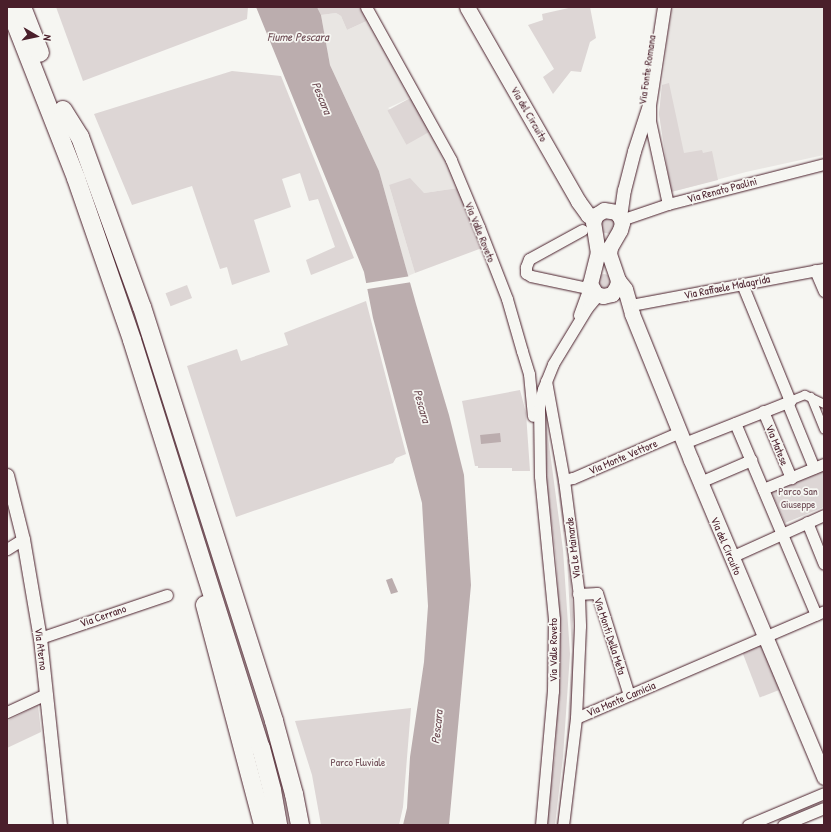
<!DOCTYPE html>
<html>
<head>
<meta charset="utf-8">
<style>
	body { margin:0 }
	#map { position:relative; width:831px; height:832px; overflow:hidden; background:#f6f6f2; font-family:"Patrick Hand",sans-serif }
	div>[style] { position:absolute }
	[style*='--x'] { left:calc(var(--x)*1px); top:calc(var(--y)*1px); width:calc(var(--w)*1px); rotate:calc(var(--a)*1deg) }
	.built>* { inset:0; background:#e9e6e3 }
	.green>* { inset:0; background:#ddd6d5; transform-origin:0 0 }
	.round { border-radius:50% }
	.water>* { inset:0; background:#bbadae; transform-origin:0 0 }
	.pier>* { inset:0; background:#f6f6f2; transform-origin:0 0 }
	.roads { filter:drop-shadow(0 0 1px #4a1f2b) drop-shadow(0 0 1px #4a1f2b) }
	.pedestrian>* { height:8px; margin:-4px; padding:0 4px; transform-origin:4px; border-radius:4px; background:#f6f6f2 }
	.minor>* { height:11px; margin:-5.5px; padding:0 5.5px; transform-origin:5.5px; border-radius:5.5px; background:#f6f6f2 }
	.tertiary>* { height:13px; margin:-6.5px; padding:0 6.5px; transform-origin:6.5px; border-radius:6.5px; background:#f6f6f2 }
	.secondary>* { height:15px; margin:-7.5px; padding:0 7.5px; transform-origin:7.5px; border-radius:7.5px; background:#f6f6f2 }
	.trunk>* { height:18px; margin:-9px; padding:0 9px; transform-origin:9px; border-radius:9px; background:#f6f6f2 }
	span { translate:-50% -50%; white-space:nowrap; text-align:center; line-height:1.15; -webkit-text-stroke:3.5px #f6f6f2; paint-order:stroke }
	.street-label { font-size:11px; color:#4a1f2b }
	.park-label { font-size:11px; color:#6f4d56 }
	.water-label { font-size:12px; color:#6c4a52; font-style:italic }
	.frame { position:absolute; inset:0; border:8px solid #4a1f2b; pointer-events:none }
	.north { position:absolute; left:16px; top:16px; width:40px; height:40px; -webkit-text-stroke:3px #f6f6f2; paint-order:stroke; rotate:99deg; font-size:11px; font-weight:700; line-height:16px; text-align:center; color:#4a1f2b }
	.north::after { content:''; display:block; margin:auto; width:14px; height:18px; background:#4a1f2b; clip-path:polygon(50% 0,100% 100%,50% 72%,0 100%) }
</style>
</head>
<body>
<div id="map">
	<div class="built">
		<i style="clip-path:polygon(671px 7px,824px 7px,824px 155px,746px 172px,671px 192px,659px 114px)"></i>
		<i style="clip-path:polygon(336px 13px,341px 16px,347px 30px,371px 19px,412px 97px,388px 108px,431px 131px,458px 188px,424px 193px,389px 185px,415px 273px,408px 276px,379px 171px,330px 65px,321px 15px)"></i>
	</div>
	<div class="green">
		<i style="clip-path:polygon(56px 7px,248px 7px,247px 19px,83px 81px)"></i>
		<i style="clip-path:polygon(317px 7px,364px 7px,371px 19px,347px 30px,341px 16px,336px 13px,321px 15px)"></i>
		<i style="clip-path:polygon(573px 7px,590px 7px,596px 38px,590px 42px,581px 72px,571px 71px,553px 94px,543px 77px,554px 69px,528px 25px,543px 20px,542px 14px)"></i>
		<i style="clip-path:polygon(232px 71px,281px 76px,354px 258px,311px 275px,306px 260px,335px 247px,318px 199px,309px 201px,300px 173px,282px 179px,291px 207px,254px 220px,270px 272px,232px 285px,227px 267px,220px 269px,192px 186px,132px 205px,94px 114px)"></i>
		<i style="clip-path:polygon(669px 83px,684px 153px,702px 150px,703px 153px,712px 151px,718px 180px,671px 192px,659px 114px,662px 85px)"></i>
		<i style="left:412px;top:97px;width:39px;height:28px;rotate:61deg"></i>
		<i style="clip-path:polygon(410px 178px,424px 193px,458px 188px,482px 248px,415px 273px,389px 185px)"></i>
		<i style="clip-path:polygon(602px 215px,616px 220px,610px 234px,601px 232px,598px 220px)"></i>
		<i class="round" style="left:597px;top:274px;width:14px;height:14px"></i>
		<i style="left:187px;top:285px;width:14px;height:23px;rotate:69deg"></i>
		<i style="clip-path:polygon(366px 301px,406px 454px,396px 458px,393px 463px,236px 517px,187px 366px,237px 349px,241px 361px,288px 345px,284px 333px)"></i>
		<i style="clip-path:polygon(520px 390px,526px 413px,530px 471px,512px 471px,512px 468px,478px 468px,478px 466px,475px 466px,462px 401px)"></i>
		<i style="clip-path:polygon(543px 399px,563px 550px,570px 654px,563px 757px,555px 825px,546px 825px,555px 755px,560px 666px,560px 623px,556px 559px,547px 485px)"></i>
		<i style="clip-path:polygon(550px 428px,567px 531px,564px 532px,567px 559px,570px 561px,573px 617px,574px 659px,570px 733px,559px 825px,557px 825px,566px 750px,572px 652px,567px 559px)"></i>
		<i style="clip-path:polygon(824px 467px,824px 507px,785px 523px,770px 489px)"></i>
		<i style="left:762px;top:642px;width:51px;height:22px;rotate:69deg"></i>
		<i style="clip-path:polygon(38px 705px,41px 732px,7px 748px,7px 721px)"></i>
		<i style="clip-path:polygon(411px 708px,403px 807px,399px 825px,321px 825px,312px 775px,295px 721px)"></i>
	</div>
	<div class="water">
		<i style="clip-path:polygon(256px 7px,317px 7px,321px 15px,330px 65px,379px 171px,416px 304px,449px 415px,464px 475px,471px 585px,449px 825px,403px 825px,407px 808px,410px 757px,424px 662px,428px 606px,422px 503px,373px 318px,364px 272px)"></i>
		<i style="left:500px;top:433px;width:9px;height:20px;rotate:84deg"></i>
		<i style="clip-path:polygon(392px 578px,398px 592px,391px 594px,386px 580px)"></i>
	</div>
	<div class="pier">
		<i style="left:411px;top:276px;width:6px;height:48px;rotate:81deg"></i>
	</div>
	<div class="roads">
		<div class="pedestrian">
			<i style="--x:811;--y:397;--w:35;--a:68"></i>
			<i style="--x:790;--y:401;--w:16;--a:-22"></i>
			<i style="--x:805;--y:395;--w:21;--a:25"></i>
		</div>
		<div class="minor">
			<i style="--x:366;--y:7;--w:175;--a:60.9"></i>
			<i style="--x:451;--y:160;--w:73;--a:67.3"></i>
			<i style="--x:479;--y:227;--w:77;--a:68.7"></i>
			<i style="--x:507;--y:299;--w:54;--a:73.9"></i>
			<i style="--x:522;--y:351;--w:24;--a:73"></i>
			<i style="--x:529;--y:374;--w:42;--a:84.6"></i>
			<i style="--x:650;--y:107;--w:14;--a:90"></i>
			<i style="--x:650;--y:121;--w:85;--a:77.8"></i>
			<i style="--x:621;--y:220;--w:50;--a:-18.8"></i>
			<i style="--x:668;--y:204;--w:161;--a:-14.4"></i>
			<i style="--x:582;--y:230;--w:60;--a:151.3"></i>
			<i style="--x:529;--y:259;--w:9;--a:111"></i>
			<i style="--x:526;--y:267;--w:6;--a:90"></i>
			<i style="--x:526;--y:273;--w:6;--a:31"></i>
			<i style="--x:531;--y:276;--w:57;--a:12.1"></i>
			<i style="--x:815;--y:270;--w:23;--a:67"></i>
			<i style="--x:631;--y:305;--w:196;--a:-10.6"></i>
			<i style="--x:579;--y:315;--w:33;--a:-70"></i>
			<i style="--x:546;--y:381;--w:101;--a:79.7"></i>
			<i style="--x:564;--y:480;--w:117;--a:82.6"></i>
			<i style="--x:579;--y:596;--w:30;--a:88"></i>
			<i style="--x:580;--y:626;--w:92;--a:92.5"></i>
			<i style="--x:576;--y:718;--w:108;--a:96.9"></i>
			<i style="--x:787;--y:402;--w:71;--a:67.8"></i>
			<i style="--x:763;--y:411;--w:73;--a:67.3"></i>
			<i style="--x:735;--y:423;--w:208;--a:67.1"></i>
			<i style="--x:684;--y:443;--w:114;--a:-21.6"></i>
			<i style="--x:790;--y:401;--w:126;--a:-112.3"></i>
			<i style="--x:564;--y:480;--w:9;--a:-13"></i>
			<i style="--x:573;--y:478;--w:116;--a:-23.3"></i>
			<i style="--x:700;--y:482;--w:56;--a:-23.3"></i>
			<i style="--x:763;--y:489;--w:66;--a:-22.3"></i>
			<i style="--x:807;--y:522;--w:45;--a:68"></i>
			<i style="--x:7;--y:549;--w:19;--a:-32"></i>
			<i style="--x:731;--y:557;--w:102;--a:-24.3"></i>
			<i style="--x:578;--y:594;--w:19;--a:-3"></i>
			<i style="--x:597;--y:593;--w:107;--a:72.6"></i>
			<i style="--x:40;--y:638;--w:134;--a:-18.7"></i>
			<i style="--x:7;--y:712;--w:43;--a:-24.8"></i>
			<i style="--x:576;--y:718;--w:270;--a:-23.3"></i>
			<i style="--x:541;--y:825;--w:135;--a:-84.9"></i>
			<i style="--x:553;--y:691;--w:72;--a:-89.2"></i>
			<i style="--x:554;--y:619;--w:144;--a:-95.6"></i>
			<i style="--x:540;--y:476;--w:70;--a:-90.8"></i>
			<i style="--x:539;--y:406;--w:17;--a:-77"></i>
			<i style="--x:543;--y:389;--w:27;--a:-68"></i>
			<i style="--x:553;--y:364;--w:66;--a:-58.7"></i>
			<i style="--x:587;--y:308;--w:17;--a:-50"></i>
			<i style="--x:748;--y:825;--w:82;--a:-22.8"></i>
			<i style="--x:783;--y:825;--w:44;--a:-22.5"></i>
		</div>
		<div class="tertiary">
			<i style="--x:620;--y:217;--w:27;--a:-82"></i>
			<i style="--x:624;--y:190;--w:40;--a:-75.6"></i>
			<i style="--x:634;--y:151;--w:48;--a:-71.9"></i>
			<i style="--x:649;--y:105;--w:99;--a:-81.3"></i>
			<i style="--x:7;--y:475;--w:66;--a:76"></i>
			<i style="--x:23;--y:539;--w:100;--a:80.3"></i>
			<i style="--x:40;--y:638;--w:188;--a:83.9"></i>
		</div>
		<div class="secondary">
			<i style="--x:467;--y:7;--w:224;--a:60.2"></i>
			<i style="--x:578;--y:201;--w:17;--a:54"></i>
			<i style="--x:588;--y:215;--w:7;--a:34"></i>
			<i style="--x:604;--y:210;--w:12;--a:9"></i>
			<i style="--x:616;--y:212;--w:6;--a:51"></i>
			<i style="--x:620;--y:217;--w:6;--a:72"></i>
			<i style="--x:622;--y:223;--w:7;--a:106"></i>
			<i style="--x:620;--y:230;--w:20;--a:120"></i>
			<i style="--x:610;--y:247;--w:7;--a:98"></i>
			<i style="--x:609;--y:254;--w:28;--a:71"></i>
			<i style="--x:618;--y:280;--w:6;--a:99"></i>
			<i style="--x:617;--y:286;--w:9;--a:122"></i>
			<i style="--x:612;--y:294;--w:9;--a:167"></i>
			<i style="--x:603;--y:296;--w:7;--a:-164"></i>
			<i style="--x:596;--y:294;--w:12;--a:-121"></i>
			<i style="--x:590;--y:284;--w:32;--a:-76"></i>
			<i style="--x:598;--y:253;--w:31;--a:-99"></i>
			<i style="--x:593;--y:222;--w:8;--a:-67"></i>
			<i style="--x:596;--y:215;--w:9;--a:-32"></i>
			<i style="--x:618;--y:280;--w:11;--a:52"></i>
			<i style="--x:625;--y:289;--w:26;--a:74"></i>
			<i style="--x:632;--y:314;--w:157;--a:68"></i>
			<i style="--x:691;--y:460;--w:344;--a:67.2"></i>
		</div>
		<div class="trunk">
			<i style="--x:9;--y:7;--w:184;--a:68.6"></i>
			<i style="--x:76;--y:178;--w:171;--a:70.9"></i>
			<i style="--x:132;--y:340;--w:428;--a:72.5"></i>
			<i style="--x:261;--y:748;--w:43;--a:75.3"></i>
			<i style="--x:272;--y:790;--w:36;--a:80"></i>
			<i style="--x:22;--y:7;--w:49;--a:68.6"></i>
			<i style="--x:63;--y:110;--w:32;--a:58"></i>
			<i style="--x:80;--y:137;--w:181;--a:70"></i>
			<i style="--x:142;--y:307;--w:435;--a:72.3"></i>
			<i style="--x:274;--y:721;--w:76;--a:74.7"></i>
			<i style="--x:294;--y:794;--w:32;--a:79"></i>
			<i style="--x:205;--y:605;--w:228;--a:75.2"></i>
		</div>
	</div>
	<div class="street-label">
		<span style="left:647px;top:70px;rotate:-82deg">Via Fonte Romana</span>
		<span style="left:529px;top:114px;rotate:60deg">Via del Circuito</span>
		<span style="left:722px;top:190px;rotate:-15deg">Via Renato Paolini</span>
		<span style="left:480px;top:232px;rotate:68deg">Via Valle Roveto</span>
		<span style="left:727px;top:287px;rotate:-11deg">Via Raffaele Malagrida</span>
		<span style="left:777px;top:445px;rotate:68deg">Via Matese</span>
		<span style="left:623px;top:457px;rotate:-23deg">Via Monte Vettore</span>
		<span style="left:726px;top:546px;rotate:67deg">Via del Circuito</span>
		<span style="left:573px;top:548px;rotate:-97deg">Via Le Mainarde</span>
		<span style="left:103px;top:616px;rotate:-19deg">Via Cerrano</span>
		<span style="left:610px;top:636px;rotate:72deg">Via Monti Della Meta</span>
		<span style="left:41px;top:649px;rotate:83deg">Via Aterno</span>
		<span style="left:553px;top:650px;rotate:-90deg">Via Valle Roveto</span>
		<span style="left:621px;top:699px;rotate:-23deg">Via Monte Camicia</span>
	</div>
	<div class="park-label">
		<span style="left:798px;top:498px">Parco San<br>Giuseppe</span>
		<span style="left:358px;top:762px">Parco Fluviale</span>
	</div>
	<div class="water-label">
		<span style="left:298px;top:37px">Fiume Pescara</span>
		<span style="left:322px;top:98px;rotate:68deg">Pescara</span>
		<span style="left:422px;top:406px;rotate:74deg">Pescara</span>
		<span style="left:437px;top:727px;rotate:-84deg">Pescara</span>
	</div>
	<div class="frame"></div>
	<div class="north">N</div>
</div>
</body>
</html>
